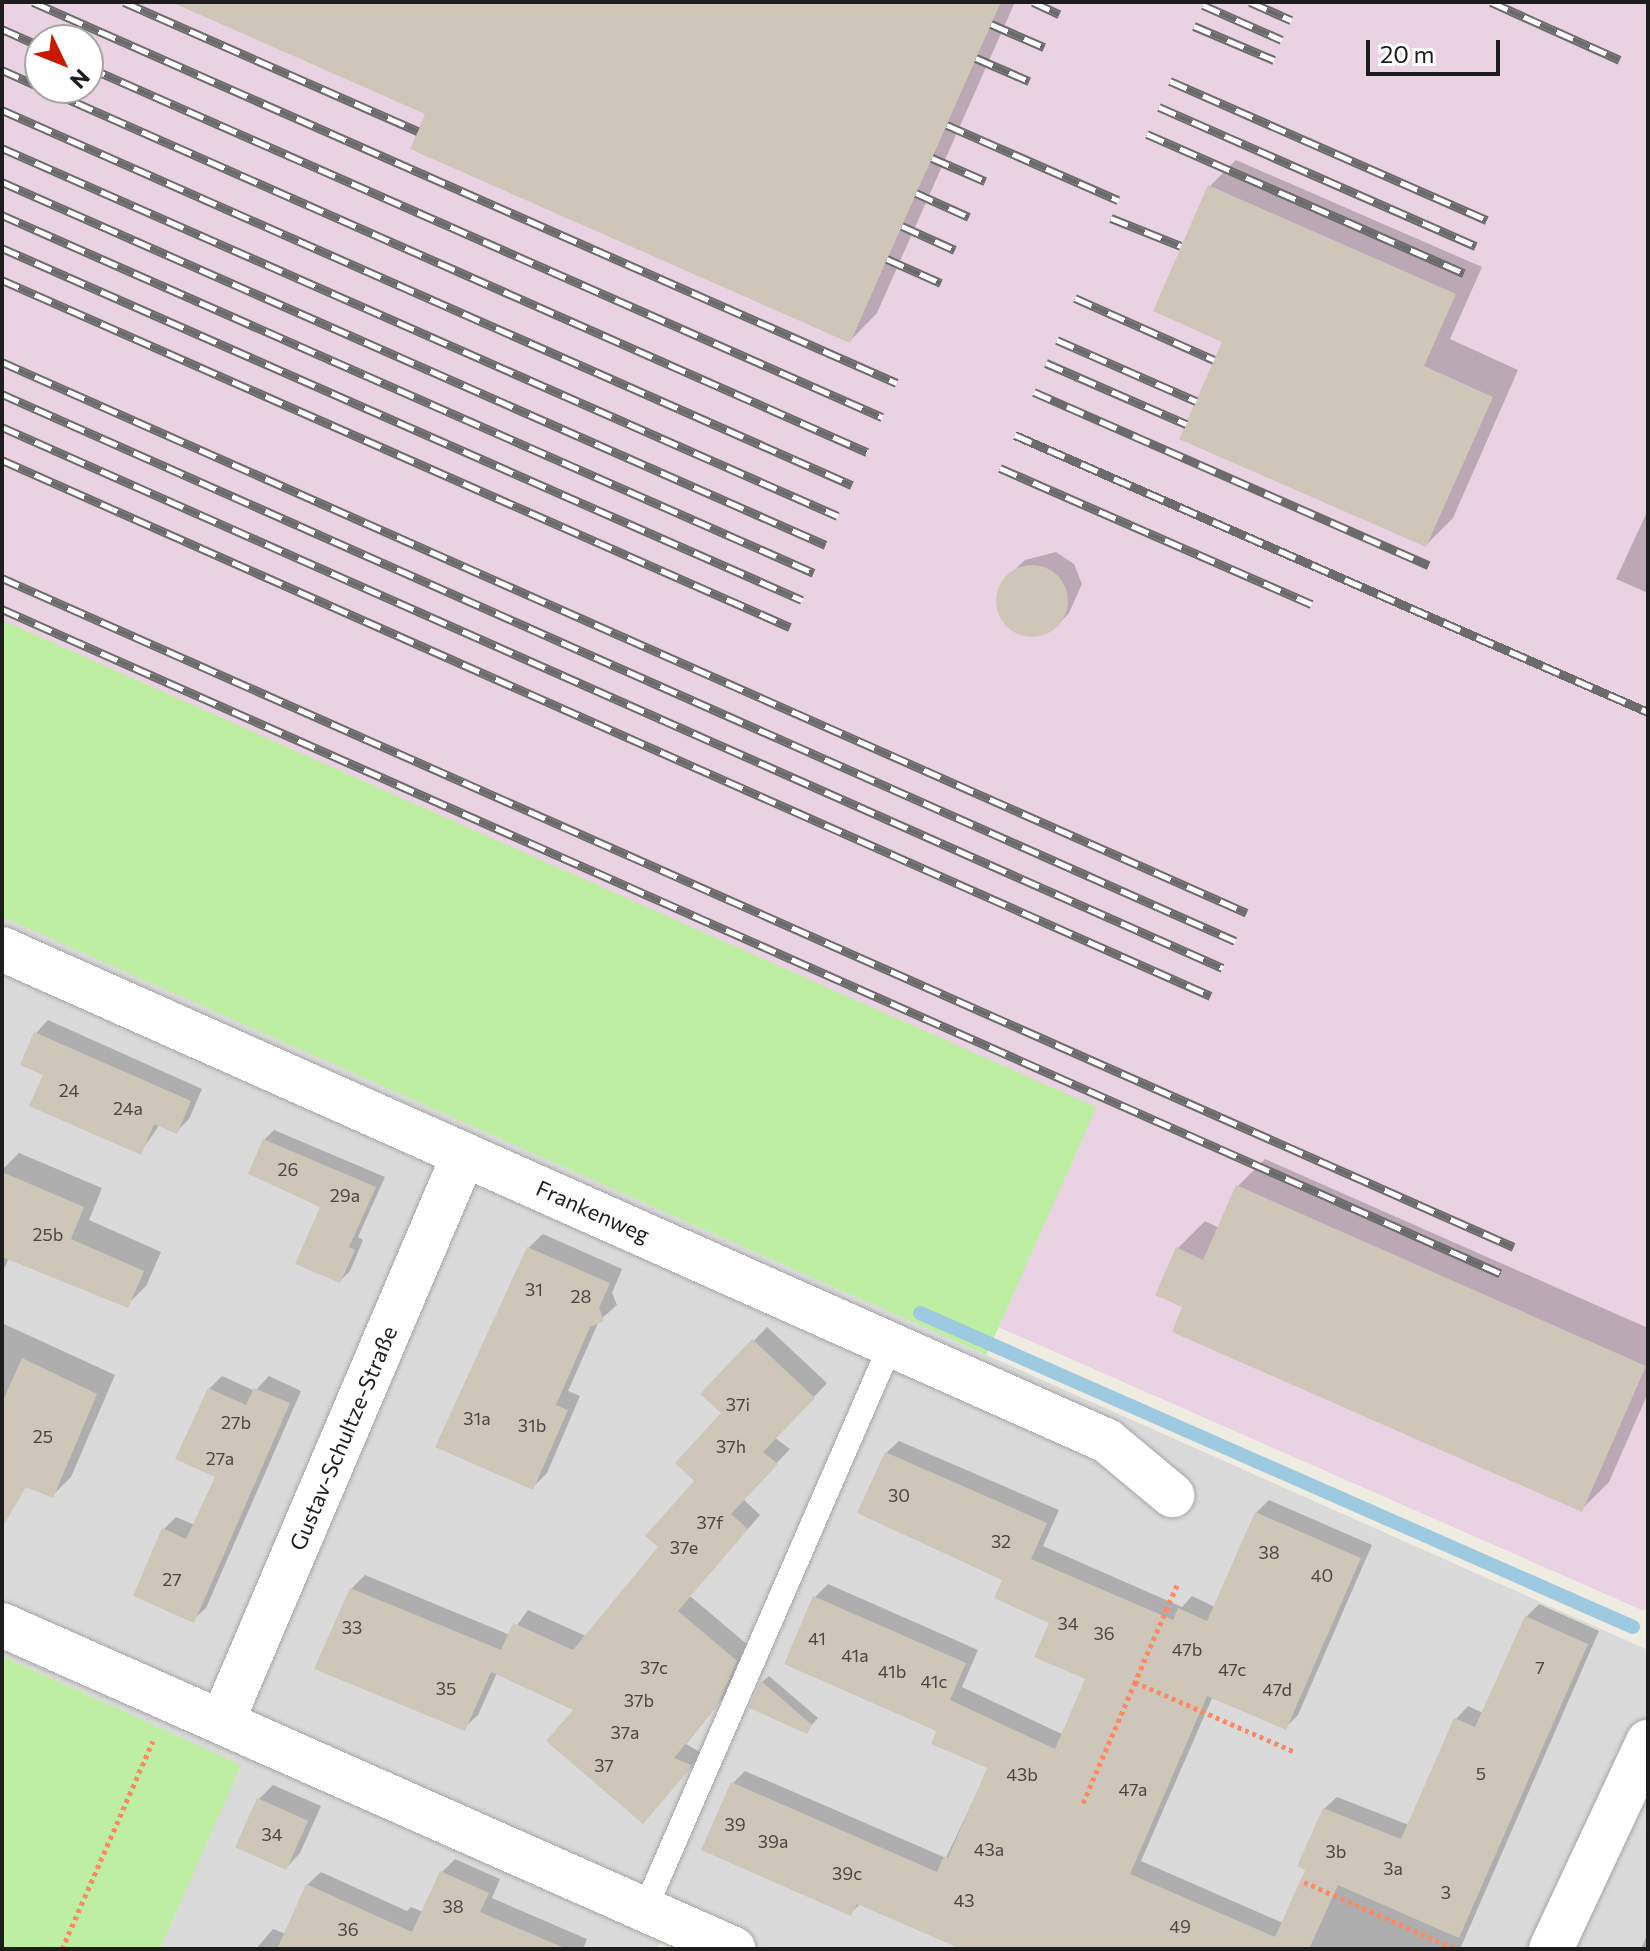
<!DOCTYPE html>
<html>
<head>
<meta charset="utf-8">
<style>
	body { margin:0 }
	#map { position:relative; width:1650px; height:1951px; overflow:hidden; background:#efece1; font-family:Commissioner,sans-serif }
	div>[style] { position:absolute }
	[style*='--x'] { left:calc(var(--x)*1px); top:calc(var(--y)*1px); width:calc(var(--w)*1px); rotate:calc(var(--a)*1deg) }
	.residential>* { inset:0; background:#dbdada }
	.industrial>* { inset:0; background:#e9d3e2 }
	.grass>* { inset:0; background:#beeea2; transform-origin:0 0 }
	.shadow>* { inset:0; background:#0003 }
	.stream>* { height:14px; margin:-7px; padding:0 7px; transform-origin:7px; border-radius:7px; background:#9dc9e1 }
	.building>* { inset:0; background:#cfc6ba; transform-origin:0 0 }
	.round { border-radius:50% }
	.path>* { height:5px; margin-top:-2.5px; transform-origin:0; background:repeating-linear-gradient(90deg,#ff8762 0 4px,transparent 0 8px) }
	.roads { filter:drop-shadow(0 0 2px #a4a4a4) drop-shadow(0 0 2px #a4a4a4) }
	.lane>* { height:24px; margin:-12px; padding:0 12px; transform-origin:12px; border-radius:12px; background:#fff }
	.street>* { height:44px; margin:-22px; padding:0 22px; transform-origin:22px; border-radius:22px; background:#fff }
	.rail>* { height:9px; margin-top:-4.5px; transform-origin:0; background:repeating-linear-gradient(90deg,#fff 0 18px,#6b6b6b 0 36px); box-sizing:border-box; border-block:2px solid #6b6b6b }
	span { translate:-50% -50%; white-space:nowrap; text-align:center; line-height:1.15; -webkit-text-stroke:6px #fff; paint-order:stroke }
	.number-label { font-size:18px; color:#4a4744 }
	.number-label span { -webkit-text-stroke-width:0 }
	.street-label { font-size:22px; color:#1d1d1d }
	.frame { position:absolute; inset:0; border:4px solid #1d1d1d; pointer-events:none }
	.north { position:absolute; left:24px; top:24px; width:80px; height:80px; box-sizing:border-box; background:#fff; border:2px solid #a5a5a5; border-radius:50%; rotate:133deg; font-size:22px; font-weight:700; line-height:32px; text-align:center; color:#1d1d1d }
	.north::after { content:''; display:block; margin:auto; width:28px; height:36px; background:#c91a00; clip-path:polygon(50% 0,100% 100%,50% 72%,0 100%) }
	.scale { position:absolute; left:1366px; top:40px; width:134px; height:36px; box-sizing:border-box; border:4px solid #1d1d1d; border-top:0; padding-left:10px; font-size:24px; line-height:28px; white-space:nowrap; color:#1d1d1d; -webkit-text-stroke:6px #fff; paint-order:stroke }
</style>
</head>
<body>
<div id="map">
	<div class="residential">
		<i style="clip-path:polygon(2px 916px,1648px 1650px,1648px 1949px,699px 1949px,664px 1934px,657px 1949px,160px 1949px,240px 1765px,2px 1656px)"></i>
	</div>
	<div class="industrial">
		<i style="clip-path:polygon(evenodd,2px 2px,1648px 2px,1648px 1601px,1644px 1611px,2px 889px,2px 2px,40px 40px,88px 40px,88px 88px,40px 88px,40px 40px)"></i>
	</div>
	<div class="grass">
		<i style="left:2px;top:620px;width:1198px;height:271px;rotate:24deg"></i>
		<i style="clip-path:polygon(2px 1656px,241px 1765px,160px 1949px,2px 1949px)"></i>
	</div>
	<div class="shadow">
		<i style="clip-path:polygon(176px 2px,1015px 2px,877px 313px,850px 341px,428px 113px)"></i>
		<i style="clip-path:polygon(1236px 160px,1482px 267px,1450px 339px,1518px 370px,1453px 518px,1426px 545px,1225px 341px,1210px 186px)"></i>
		<i style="clip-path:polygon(1648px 510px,1648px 593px,1616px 579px)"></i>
		<i style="clip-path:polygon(1056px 552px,1074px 564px,1082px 584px,1069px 613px,1055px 628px,1035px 636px,1006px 623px,998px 604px,1010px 574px,1025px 560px)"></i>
		<i style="clip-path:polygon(48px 1020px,202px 1089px,189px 1119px,177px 1131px,160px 1124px,140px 1153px,46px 1074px,22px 1064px,36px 1033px)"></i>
		<i style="clip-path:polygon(274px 1130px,385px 1177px,358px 1237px,363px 1240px,350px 1271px,340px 1281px,323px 1206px,264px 1140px)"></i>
		<i style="clip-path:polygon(19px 1153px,102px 1188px,89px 1220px,161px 1252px,146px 1286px,127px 1305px,9px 1258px,2px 1273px,2px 1170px)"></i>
		<i style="clip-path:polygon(1265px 1159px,1648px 1328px,1648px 1393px,1609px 1482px,1582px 1509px,1185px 1306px,1178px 1248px,1205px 1221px,1219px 1228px,1238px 1186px)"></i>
		<i style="clip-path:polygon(543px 1234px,622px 1269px,612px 1293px,617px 1305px,599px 1321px,568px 1391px,580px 1396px,547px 1473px,533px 1487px,528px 1248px)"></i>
		<i style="clip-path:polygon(2px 1323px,115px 1375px,71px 1477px,52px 1496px,23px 1486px,2px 1524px)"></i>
		<i style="clip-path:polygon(767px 1327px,827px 1383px,775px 1438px,790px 1449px,743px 1499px,760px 1515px,690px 1596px,749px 1646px,731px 1688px,686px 1744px,703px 1754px,656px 1807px,576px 1709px,497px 1673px,478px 1715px,464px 1728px,351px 1589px,365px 1575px,510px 1635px,528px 1610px,586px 1636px,661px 1547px,697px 1481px,724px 1413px,703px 1394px)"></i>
		<i style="clip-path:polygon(222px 1376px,255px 1391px,269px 1376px,301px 1391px,206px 1608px,193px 1620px,163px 1530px,176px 1517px,195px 1525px,218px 1476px,209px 1389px)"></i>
		<i style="clip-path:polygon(899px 1441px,1059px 1510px,1043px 1546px,1182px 1607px,1192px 1596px,1215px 1607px,1256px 1513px,1269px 1500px,1372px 1545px,1298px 1715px,1285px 1728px,1213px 1696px,1141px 1861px,1283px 1923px,1308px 1869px,1324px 1809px,1337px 1797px,1409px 1825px,1456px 1719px,1468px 1706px,1483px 1713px,1526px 1617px,1539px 1604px,1599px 1631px,1460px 1949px,965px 1949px,861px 1903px,851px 1913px,733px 1783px,745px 1771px,946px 1858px,989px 1767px,939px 1730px,815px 1597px,828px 1584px,978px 1650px,962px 1687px,1064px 1735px,1088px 1678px,1051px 1622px,886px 1453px)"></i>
		<i style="clip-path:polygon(769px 1676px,818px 1718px,807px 1731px,762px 1682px)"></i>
		<i style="clip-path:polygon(273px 1785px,321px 1806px,300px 1853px,286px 1868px,259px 1799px)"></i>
		<i style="clip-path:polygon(455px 1859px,500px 1879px,492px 1898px,587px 1939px,583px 1949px,256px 1949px,273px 1929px,286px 1934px,307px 1885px,321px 1872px,407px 1911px,411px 1907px,423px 1912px,442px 1872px)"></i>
		<i style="clip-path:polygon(1648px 1933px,1648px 1949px,1641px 1949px)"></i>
	</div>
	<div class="stream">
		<i style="--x:920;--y:1313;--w:779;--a:23.77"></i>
	</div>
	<div class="building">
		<i style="clip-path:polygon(171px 2px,1001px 2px,850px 343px,410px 149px,425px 114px)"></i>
		<i style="clip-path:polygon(1208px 185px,1456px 294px,1424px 366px,1493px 397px,1426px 547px,1179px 439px,1222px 342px,1153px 311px)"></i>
		<i class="round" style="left:996px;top:565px;width:72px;height:72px"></i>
		<i style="clip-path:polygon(34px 1032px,191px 1101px,177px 1134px,154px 1124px,141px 1155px,29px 1106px,43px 1075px,20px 1065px)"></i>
		<i style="clip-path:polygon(263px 1139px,376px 1187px,349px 1247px,355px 1250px,340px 1283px,295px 1264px,320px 1207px,248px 1174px)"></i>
		<i style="clip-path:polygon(2px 1172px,84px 1207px,71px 1239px,144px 1271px,128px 1308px,2px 1257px)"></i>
		<i style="clip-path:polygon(1236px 1185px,1646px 1366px,1582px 1512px,1172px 1332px,1182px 1307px,1155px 1295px,1176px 1247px,1203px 1260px)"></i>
		<i style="clip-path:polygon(527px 1247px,610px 1283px,599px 1308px,604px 1321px,590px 1327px,556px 1405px,568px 1410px,533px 1490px,435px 1447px)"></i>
		<i style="clip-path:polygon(752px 1339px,815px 1398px,763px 1452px,778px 1464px,731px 1514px,748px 1529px,678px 1611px,737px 1661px,718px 1704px,674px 1758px,691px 1765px,689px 1770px,643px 1824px,546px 1741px,573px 1710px,491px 1672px,465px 1731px,314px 1669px,350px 1588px,501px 1650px,513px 1623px,573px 1650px,658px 1547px,645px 1536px,694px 1481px,675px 1463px,721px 1413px,700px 1394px)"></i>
		<i style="clip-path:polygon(22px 1358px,97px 1394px,53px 1498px,26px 1487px,2px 1528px,2px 1403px)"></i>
		<i style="clip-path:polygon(208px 1388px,246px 1405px,254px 1388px,290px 1403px,194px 1623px,133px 1596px,162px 1528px,186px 1539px,215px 1477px,175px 1459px)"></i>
		<i style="clip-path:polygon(885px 1452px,1047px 1523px,1031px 1559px,1173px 1620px,1178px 1608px,1207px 1621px,1255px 1512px,1361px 1558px,1286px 1730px,1207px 1696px,1130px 1874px,1275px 1937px,1305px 1870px,1297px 1866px,1323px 1808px,1401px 1839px,1454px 1718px,1475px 1727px,1525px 1616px,1588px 1644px,1459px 1938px,1338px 1885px,1309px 1949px,961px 1949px,857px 1904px,851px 1916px,701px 1850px,731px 1782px,937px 1872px,944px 1856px,948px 1858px,987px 1768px,931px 1744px,936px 1731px,784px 1664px,813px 1596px,966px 1663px,950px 1700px,1055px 1749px,1085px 1679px,1034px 1657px,1049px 1623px,994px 1598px,1002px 1580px,857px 1513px)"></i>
		<i style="clip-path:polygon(761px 1681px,812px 1725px,807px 1734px,749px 1708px)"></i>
		<i style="left:257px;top:1798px;width:56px;height:54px;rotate:24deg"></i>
		<i style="clip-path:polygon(440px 1871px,489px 1893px,480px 1912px,567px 1949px,277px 1949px,306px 1884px,412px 1932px)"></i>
	</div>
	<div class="path">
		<i style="--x:1177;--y:1585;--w:106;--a:113.4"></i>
		<i style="--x:1135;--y:1682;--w:175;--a:23.6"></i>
		<i style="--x:1083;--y:1803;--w:132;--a:-66.7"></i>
		<i style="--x:1304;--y:1882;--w:166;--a:23.8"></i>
		<i style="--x:62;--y:1949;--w:227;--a:-66.4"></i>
	</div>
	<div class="roads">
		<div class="lane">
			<i style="--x:645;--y:1909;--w:616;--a:-66.47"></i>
		</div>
		<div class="street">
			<i style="--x:2;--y:949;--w:1210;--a:24"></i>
			<i style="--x:1107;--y:1441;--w:85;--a:39.7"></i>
			<i style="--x:2;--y:1625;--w:800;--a:23.88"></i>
			<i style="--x:222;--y:1722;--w:617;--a:-66.92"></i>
			<i style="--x:1551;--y:1949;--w:229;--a:-64.9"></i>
		</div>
	</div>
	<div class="rail">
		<i style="--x:33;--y:2;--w:944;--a:23.8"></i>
		<i style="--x:124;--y:2;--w:321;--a:23.7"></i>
		<i style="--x:1033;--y:2;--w:29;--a:25"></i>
		<i style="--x:1250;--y:2;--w:45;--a:23.7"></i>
		<i style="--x:1491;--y:2;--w:141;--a:24.2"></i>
		<i style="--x:1203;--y:5;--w:86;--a:23.9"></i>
		<i style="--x:991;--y:24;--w:58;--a:23.5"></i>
		<i style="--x:1194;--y:26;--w:87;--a:23"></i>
		<i style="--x:2;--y:29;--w:42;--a:24.1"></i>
		<i style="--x:976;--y:58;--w:58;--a:23.5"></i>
		<i style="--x:88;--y:67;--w:868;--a:23.79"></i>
		<i style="--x:2;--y:70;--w:42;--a:24.1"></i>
		<i style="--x:1170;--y:81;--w:346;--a:23.7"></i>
		<i style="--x:43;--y:88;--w:901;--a:23.83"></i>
		<i style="--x:1159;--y:107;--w:346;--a:23.7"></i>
		<i style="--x:2;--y:110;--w:929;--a:23.81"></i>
		<i style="--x:947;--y:125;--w:187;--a:23.7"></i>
		<i style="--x:1147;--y:134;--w:346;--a:23.7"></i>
		<i style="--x:2;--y:148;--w:913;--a:23.76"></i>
		<i style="--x:932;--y:158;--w:58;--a:23.5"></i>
		<i style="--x:2;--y:182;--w:900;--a:23.78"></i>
		<i style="--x:916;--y:193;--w:58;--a:24.4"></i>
		<i style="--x:2;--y:215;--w:887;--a:23.79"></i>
		<i style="--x:1111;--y:218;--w:75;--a:21.8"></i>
		<i style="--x:902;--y:226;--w:58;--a:24.4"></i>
		<i style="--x:2;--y:248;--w:874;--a:23.75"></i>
		<i style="--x:887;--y:259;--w:59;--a:24"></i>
		<i style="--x:2;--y:280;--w:861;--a:23.77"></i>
		<i style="--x:1075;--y:298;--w:152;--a:24"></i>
		<i style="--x:1057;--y:340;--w:152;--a:23.7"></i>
		<i style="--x:2;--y:362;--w:1361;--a:23.87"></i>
		<i style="--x:1046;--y:363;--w:153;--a:23.5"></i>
		<i style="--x:1034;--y:392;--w:431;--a:23.7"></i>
		<i style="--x:2;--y:394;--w:1349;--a:23.92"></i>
		<i style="--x:2;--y:427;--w:1335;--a:23.9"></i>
		<i style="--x:1015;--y:435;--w:691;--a:23.63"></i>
		<i style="--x:2;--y:460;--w:1322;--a:23.91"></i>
		<i style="--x:1000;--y:468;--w:340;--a:23.6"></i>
		<i style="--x:2;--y:578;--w:1653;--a:23.87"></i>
		<i style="--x:2;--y:609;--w:1639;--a:23.91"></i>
	</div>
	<div class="number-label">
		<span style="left:69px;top:1090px">24</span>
		<span style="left:128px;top:1108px">24a</span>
		<span style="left:288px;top:1169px">26</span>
		<span style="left:345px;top:1195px">29a</span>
		<span style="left:48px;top:1234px">25b</span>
		<span style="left:534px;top:1289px">31</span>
		<span style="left:581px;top:1296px">28</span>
		<span style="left:738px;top:1404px">37i</span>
		<span style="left:477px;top:1418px">31a</span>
		<span style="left:236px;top:1422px">27b</span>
		<span style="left:532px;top:1425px">31b</span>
		<span style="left:43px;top:1436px">25</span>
		<span style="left:731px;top:1446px">37h</span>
		<span style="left:220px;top:1458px">27a</span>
		<span style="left:899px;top:1495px">30</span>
		<span style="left:710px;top:1522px">37f</span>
		<span style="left:1001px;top:1541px">32</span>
		<span style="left:684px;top:1547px">37e</span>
		<span style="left:1269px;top:1552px">38</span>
		<span style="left:1322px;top:1575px">40</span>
		<span style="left:172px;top:1579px">27</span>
		<span style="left:1068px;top:1623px">34</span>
		<span style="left:352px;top:1627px">33</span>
		<span style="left:1104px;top:1633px">36</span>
		<span style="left:817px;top:1638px">41</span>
		<span style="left:1187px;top:1649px">47b</span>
		<span style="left:855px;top:1655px">41a</span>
		<span style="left:654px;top:1667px">37c</span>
		<span style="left:1540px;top:1667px">7</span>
		<span style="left:1232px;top:1669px">47c</span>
		<span style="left:892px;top:1671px">41b</span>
		<span style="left:934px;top:1681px">41c</span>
		<span style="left:446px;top:1688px">35</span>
		<span style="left:1277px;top:1689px">47d</span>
		<span style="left:639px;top:1700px">37b</span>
		<span style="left:625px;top:1732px">37a</span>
		<span style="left:604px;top:1765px">37</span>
		<span style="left:1481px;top:1773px">5</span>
		<span style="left:1022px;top:1774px">43b</span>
		<span style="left:1133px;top:1789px">47a</span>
		<span style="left:735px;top:1824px">39</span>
		<span style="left:272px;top:1834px">34</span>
		<span style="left:773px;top:1841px">39a</span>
		<span style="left:989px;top:1849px">43a</span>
		<span style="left:1336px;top:1851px">3b</span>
		<span style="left:1393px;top:1868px">3a</span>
		<span style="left:847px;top:1873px">39c</span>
		<span style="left:1446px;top:1892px">3</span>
		<span style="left:964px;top:1900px">43</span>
		<span style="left:453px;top:1906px">38</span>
		<span style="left:1180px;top:1926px">49</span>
		<span style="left:348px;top:1929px">36</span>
	</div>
	<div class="street-label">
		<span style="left:593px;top:1211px;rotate:24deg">Frankenweg</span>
		<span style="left:343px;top:1438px;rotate:-67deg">Gustav-Schultze-Straße</span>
	</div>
	<div class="frame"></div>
	<div class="north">N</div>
	<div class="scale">20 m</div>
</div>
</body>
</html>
